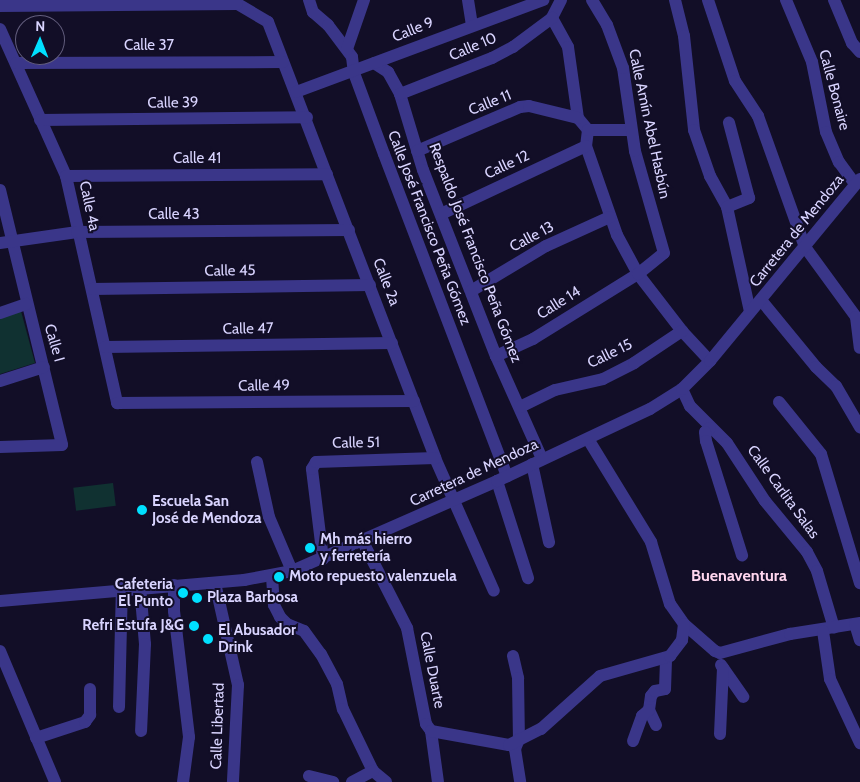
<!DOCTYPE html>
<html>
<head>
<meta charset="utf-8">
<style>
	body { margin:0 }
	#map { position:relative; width:860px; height:782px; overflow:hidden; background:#120e27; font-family:Cabin,sans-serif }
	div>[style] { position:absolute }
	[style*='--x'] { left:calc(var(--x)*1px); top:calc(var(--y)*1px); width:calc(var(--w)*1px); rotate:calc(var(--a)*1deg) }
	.green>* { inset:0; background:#103131; transform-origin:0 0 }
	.minor>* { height:12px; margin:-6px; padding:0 6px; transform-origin:6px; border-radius:6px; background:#3a3689 }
	.dots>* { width:14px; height:14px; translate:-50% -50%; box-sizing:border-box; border:2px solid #120e27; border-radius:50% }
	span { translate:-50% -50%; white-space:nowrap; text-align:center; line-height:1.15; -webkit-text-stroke:4px #120e27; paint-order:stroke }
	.street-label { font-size:15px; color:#d9d4ff }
	.poi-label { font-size:15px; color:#d9d4ff; font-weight:700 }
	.left { translate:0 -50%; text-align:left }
	.right { translate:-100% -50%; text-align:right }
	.neighbourhood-label { font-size:16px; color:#ffd6ef; font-weight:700 }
	.north { position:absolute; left:15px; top:15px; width:50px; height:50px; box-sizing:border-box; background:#120e27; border:1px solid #625d7d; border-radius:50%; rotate:1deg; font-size:14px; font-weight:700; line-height:20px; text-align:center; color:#d9d4ff }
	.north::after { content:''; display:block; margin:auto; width:18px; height:22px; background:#00e0ff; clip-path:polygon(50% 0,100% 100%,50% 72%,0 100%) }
</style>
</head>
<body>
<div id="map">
	<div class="green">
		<i style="clip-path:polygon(21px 311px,35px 363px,0 374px,0 318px)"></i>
		<i style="left:113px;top:483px;width:23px;height:40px;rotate:83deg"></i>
	</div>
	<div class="minor">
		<i style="--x:231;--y:0;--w:43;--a:30.7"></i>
		<i style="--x:268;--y:22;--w:467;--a:69"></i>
		<i style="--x:435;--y:458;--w:145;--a:66.1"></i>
		<i style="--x:309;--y:0;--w:13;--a:72"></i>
		<i style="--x:313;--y:12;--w:20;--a:41"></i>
		<i style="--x:328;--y:25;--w:40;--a:53"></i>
		<i style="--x:352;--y:57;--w:16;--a:83"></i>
		<i style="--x:354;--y:73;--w:86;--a:69.7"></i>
		<i style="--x:384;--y:154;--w:345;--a:69.1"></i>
		<i style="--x:468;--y:0;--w:25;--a:81"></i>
		<i style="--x:561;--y:0;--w:20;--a:117"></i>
		<i style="--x:552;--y:18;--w:33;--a:61"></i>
		<i style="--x:568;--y:47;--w:72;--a:82"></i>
		<i style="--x:578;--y:118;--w:16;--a:50"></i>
		<i style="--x:588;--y:130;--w:16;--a:97"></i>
		<i style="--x:586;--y:146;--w:94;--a:70.8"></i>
		<i style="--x:617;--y:235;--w:44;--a:61.7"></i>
		<i style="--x:638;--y:274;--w:72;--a:52.3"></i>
		<i style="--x:682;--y:331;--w:41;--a:47"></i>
		<i style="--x:675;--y:0;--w:37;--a:76"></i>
		<i style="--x:684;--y:36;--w:95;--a:83.9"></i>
		<i style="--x:694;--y:130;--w:49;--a:70.8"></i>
		<i style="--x:710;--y:176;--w:35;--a:61"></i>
		<i style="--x:727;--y:207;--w:107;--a:77.6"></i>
		<i style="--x:708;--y:0;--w:85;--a:71.6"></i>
		<i style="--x:735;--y:81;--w:42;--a:56.7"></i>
		<i style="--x:758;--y:116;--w:139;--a:70.3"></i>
		<i style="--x:805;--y:247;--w:87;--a:53.9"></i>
		<i style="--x:856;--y:317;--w:31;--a:83"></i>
		<i style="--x:786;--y:0;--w:67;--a:67.2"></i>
		<i style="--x:812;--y:62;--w:71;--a:78.7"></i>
		<i style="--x:826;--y:132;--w:33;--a:67"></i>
		<i style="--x:839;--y:162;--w:27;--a:54"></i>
		<i style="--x:834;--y:0;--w:47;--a:67.3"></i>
		<i style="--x:852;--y:43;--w:12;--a:48"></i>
		<i style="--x:0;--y:6;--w:237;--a:-0.5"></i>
		<i style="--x:0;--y:29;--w:161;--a:65.8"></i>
		<i style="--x:66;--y:176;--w:233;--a:77.3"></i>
		<i style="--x:117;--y:403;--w:297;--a:-0.4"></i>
		<i style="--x:347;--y:49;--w:52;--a:-70.9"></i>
		<i style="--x:16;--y:63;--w:267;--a:-0.2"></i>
		<i style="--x:374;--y:63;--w:17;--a:33"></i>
		<i style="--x:388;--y:72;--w:25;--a:61"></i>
		<i style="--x:400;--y:94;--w:79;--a:73.2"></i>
		<i style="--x:423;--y:170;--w:200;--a:68.6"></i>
		<i style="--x:496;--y:356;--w:113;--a:65.9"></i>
		<i style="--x:296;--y:92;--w:264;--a:-20.4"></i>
		<i style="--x:400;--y:94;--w:99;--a:-21.4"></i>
		<i style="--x:492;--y:58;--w:24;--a:-28"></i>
		<i style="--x:513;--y:47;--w:49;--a:-36.6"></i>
		<i style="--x:40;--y:120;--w:267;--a:-0.6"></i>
		<i style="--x:588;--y:130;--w:43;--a:0"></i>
		<i style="--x:417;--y:151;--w:112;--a:-23.1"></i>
		<i style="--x:520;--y:107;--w:9;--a:-6"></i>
		<i style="--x:529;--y:106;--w:50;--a:13.8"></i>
		<i style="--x:66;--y:176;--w:261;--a:-0.4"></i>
		<i style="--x:0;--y:190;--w:262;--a:76.3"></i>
		<i style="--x:62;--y:445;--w:62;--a:178.2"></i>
		<i style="--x:727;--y:207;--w:24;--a:-22"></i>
		<i style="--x:749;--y:198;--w:78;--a:-104.9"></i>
		<i style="--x:441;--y:214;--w:160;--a:-25.1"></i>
		<i style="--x:0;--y:243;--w:78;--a:-8.1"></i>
		<i style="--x:77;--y:232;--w:272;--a:-0.4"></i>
		<i style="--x:92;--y:289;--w:278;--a:-0.8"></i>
		<i style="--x:471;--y:291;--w:87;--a:-31"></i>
		<i style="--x:546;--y:246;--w:70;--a:-24.4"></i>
		<i style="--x:761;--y:300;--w:87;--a:50.6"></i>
		<i style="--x:816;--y:367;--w:28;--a:44"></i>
		<i style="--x:836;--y:386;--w:48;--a:59.7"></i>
		<i style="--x:0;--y:313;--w:28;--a:-19"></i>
		<i style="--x:105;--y:347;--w:287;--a:-0.8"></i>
		<i style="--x:496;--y:356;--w:41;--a:-24.7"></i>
		<i style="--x:533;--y:339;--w:123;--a:-31.8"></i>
		<i style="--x:638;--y:274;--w:33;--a:-39"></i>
		<i style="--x:664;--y:253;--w:106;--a:-105.9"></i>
		<i style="--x:635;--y:151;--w:84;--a:-98.2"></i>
		<i style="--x:623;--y:68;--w:46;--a:-110.4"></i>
		<i style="--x:607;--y:25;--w:29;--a:-121"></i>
		<i style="--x:0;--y:381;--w:46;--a:-17.7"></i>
		<i style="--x:682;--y:389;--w:19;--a:65"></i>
		<i style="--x:690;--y:406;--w:52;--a:45"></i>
		<i style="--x:727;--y:443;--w:69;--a:56.8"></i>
		<i style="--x:765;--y:501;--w:66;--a:50.5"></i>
		<i style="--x:807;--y:552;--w:21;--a:62"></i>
		<i style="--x:817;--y:571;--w:59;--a:73.4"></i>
		<i style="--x:779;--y:402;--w:67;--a:51.1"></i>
		<i style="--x:821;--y:454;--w:135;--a:73.2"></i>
		<i style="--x:520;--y:407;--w:39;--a:-26"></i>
		<i style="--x:555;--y:390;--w:49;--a:-12.9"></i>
		<i style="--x:603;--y:379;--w:35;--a:-27"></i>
		<i style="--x:634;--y:363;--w:58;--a:-33.7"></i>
		<i style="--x:710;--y:428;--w:6;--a:141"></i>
		<i style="--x:705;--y:432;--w:9;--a:84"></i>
		<i style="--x:706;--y:441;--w:120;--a:72.5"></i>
		<i style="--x:588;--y:439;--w:121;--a:58.5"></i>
		<i style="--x:651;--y:542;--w:65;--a:73"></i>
		<i style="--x:670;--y:604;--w:24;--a:55"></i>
		<i style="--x:684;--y:624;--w:41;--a:41.1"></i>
		<i style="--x:715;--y:651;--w:5;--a:22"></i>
		<i style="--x:720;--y:653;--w:73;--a:-15.2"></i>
		<i style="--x:790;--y:634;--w:71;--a:-8.9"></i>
		<i style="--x:257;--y:462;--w:56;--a:77.7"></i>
		<i style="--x:269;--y:517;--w:59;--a:66.9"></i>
		<i style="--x:532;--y:464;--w:80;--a:77.7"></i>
		<i style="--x:497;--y:481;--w:102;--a:72.3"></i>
		<i style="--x:363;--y:542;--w:97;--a:62.9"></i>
		<i style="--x:407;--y:628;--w:98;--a:78.8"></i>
		<i style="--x:426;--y:724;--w:9;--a:54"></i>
		<i style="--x:431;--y:731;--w:51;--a:82.2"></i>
		<i style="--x:323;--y:559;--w:91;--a:-97"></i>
		<i style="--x:312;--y:469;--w:8;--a:-60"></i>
		<i style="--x:316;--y:462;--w:119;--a:-1.9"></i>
		<i style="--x:272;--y:577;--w:28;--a:86"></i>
		<i style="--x:274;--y:605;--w:13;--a:63"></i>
		<i style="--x:280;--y:617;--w:10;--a:45"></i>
		<i style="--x:287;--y:624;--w:18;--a:22"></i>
		<i style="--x:304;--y:631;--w:29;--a:54"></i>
		<i style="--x:321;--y:654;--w:34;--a:62"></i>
		<i style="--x:337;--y:684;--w:26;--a:77"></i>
		<i style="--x:343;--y:709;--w:69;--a:64.2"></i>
		<i style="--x:373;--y:771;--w:17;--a:40"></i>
		<i style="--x:215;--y:583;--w:105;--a:77.3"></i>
		<i style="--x:238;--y:685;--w:97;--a:93"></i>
		<i style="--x:174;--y:585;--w:26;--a:90"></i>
		<i style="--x:174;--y:611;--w:127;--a:83.2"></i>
		<i style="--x:189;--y:737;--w:45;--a:97.6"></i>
		<i style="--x:140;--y:587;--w:57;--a:85"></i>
		<i style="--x:145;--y:644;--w:87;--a:92.6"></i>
		<i style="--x:0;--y:601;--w:245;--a:-4.9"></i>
		<i style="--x:244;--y:580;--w:49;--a:-10.6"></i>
		<i style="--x:292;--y:571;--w:224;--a:-23.7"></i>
		<i style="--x:497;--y:481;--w:169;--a:-25.2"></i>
		<i style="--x:650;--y:409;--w:38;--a:-32"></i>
		<i style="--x:682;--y:389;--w:40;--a:-45"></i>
		<i style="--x:710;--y:361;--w:236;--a:-50.5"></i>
		<i style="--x:855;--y:624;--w:17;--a:73"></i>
		<i style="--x:823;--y:631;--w:49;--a:81.7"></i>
		<i style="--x:830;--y:679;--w:71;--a:64.9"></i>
		<i style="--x:0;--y:651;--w:142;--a:67.2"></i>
		<i style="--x:513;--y:656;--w:23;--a:77"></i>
		<i style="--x:518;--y:678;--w:61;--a:89.1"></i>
		<i style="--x:519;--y:739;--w:11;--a:112"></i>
		<i style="--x:515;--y:749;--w:33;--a:81"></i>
		<i style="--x:721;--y:665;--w:39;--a:55"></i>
		<i style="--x:119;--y:707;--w:119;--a:-88.6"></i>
		<i style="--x:656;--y:725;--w:17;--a:-115"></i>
		<i style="--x:649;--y:710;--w:14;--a:-82"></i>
		<i style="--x:651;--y:696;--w:6;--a:-51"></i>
		<i style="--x:655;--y:691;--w:10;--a:-11"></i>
		<i style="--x:665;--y:689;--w:30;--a:-88"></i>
		<i style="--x:431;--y:731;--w:79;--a:10.2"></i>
		<i style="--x:509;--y:745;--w:36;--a:-27"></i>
		<i style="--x:541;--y:729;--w:79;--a:-41.9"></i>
		<i style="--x:600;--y:676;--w:73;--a:-15.9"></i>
		<i style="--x:670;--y:656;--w:20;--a:-53"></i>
		<i style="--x:682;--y:640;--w:16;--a:-83"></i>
		<i style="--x:720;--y:734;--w:66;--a:-87.4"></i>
		<i style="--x:36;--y:738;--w:52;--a:-18.1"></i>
		<i style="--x:85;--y:722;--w:9;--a:-54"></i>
		<i style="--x:90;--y:715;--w:26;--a:-90"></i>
		<i style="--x:633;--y:741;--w:27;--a:-70"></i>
		<i style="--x:642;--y:716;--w:9;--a:-41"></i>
		<i style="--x:309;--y:776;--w:25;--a:14"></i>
		<i style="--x:352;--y:782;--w:24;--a:-28"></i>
	</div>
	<div class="dots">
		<i style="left:142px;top:510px;background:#00e0ff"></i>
		<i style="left:310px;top:548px;background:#00e0ff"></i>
		<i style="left:279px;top:577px;background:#00e0ff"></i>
		<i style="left:183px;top:593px;background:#00e0ff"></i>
		<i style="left:197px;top:598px;background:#00e0ff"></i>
		<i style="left:194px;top:626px;background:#00e0ff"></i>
		<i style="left:208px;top:639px;background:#00e0ff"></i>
	</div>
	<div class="street-label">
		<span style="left:413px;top:30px;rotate:-22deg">Calle 9</span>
		<span style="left:149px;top:46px">Calle 37</span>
		<span style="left:473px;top:47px;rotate:-23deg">Calle 10</span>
		<span style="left:834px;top:90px;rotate:75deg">Calle Bonaire</span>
		<span style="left:173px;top:103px;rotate:-1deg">Calle 39</span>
		<span style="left:490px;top:103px;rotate:-22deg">Calle 11</span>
		<span style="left:649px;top:124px;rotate:78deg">Calle Amín Abel Hasbún</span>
		<span style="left:197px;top:159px">Calle 41</span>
		<span style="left:507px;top:165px;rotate:-25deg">Calle 12</span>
		<span style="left:89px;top:206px;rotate:78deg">Calle 4a</span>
		<span style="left:174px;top:215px">Calle 43</span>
		<span style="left:429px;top:228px;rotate:69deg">Calle José Francisco Peña Gómez</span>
		<span style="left:797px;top:231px;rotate:-51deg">Carretera de Mendoza</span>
		<span style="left:532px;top:237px;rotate:-28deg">Calle 13</span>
		<span style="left:475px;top:253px;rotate:69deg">Respaldo José Francisco Peña Gómez</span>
		<span style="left:230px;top:271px;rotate:-1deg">Calle 45</span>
		<span style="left:386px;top:282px;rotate:69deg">Calle 2a</span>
		<span style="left:559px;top:303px;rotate:-32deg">Calle 14</span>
		<span style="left:248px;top:329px;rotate:-1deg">Calle 47</span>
		<span style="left:54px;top:343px;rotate:74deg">Calle I</span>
		<span style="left:610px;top:354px;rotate:-26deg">Calle 15</span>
		<span style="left:264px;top:386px;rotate:-1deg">Calle 49</span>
		<span style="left:356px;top:443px;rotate:-1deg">Calle 51</span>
		<span style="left:474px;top:473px;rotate:-25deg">Carretera de Mendoza</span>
		<span style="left:783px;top:492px;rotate:54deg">Calle Carlita Salas</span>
		<span style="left:432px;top:670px;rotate:79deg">Calle Duarte</span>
		<span style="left:218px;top:726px;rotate:-88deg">Calle Libertad</span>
	</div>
	<div class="poi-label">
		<span class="left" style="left:152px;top:510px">Escuela San<br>José de Mendoza</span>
		<span class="left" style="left:320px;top:548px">Mh más hierro<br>y ferretería</span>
		<span class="left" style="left:289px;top:577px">Moto repuesto valenzuela</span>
		<span class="right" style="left:173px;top:593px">Cafeteria<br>El Punto</span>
		<span class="left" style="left:207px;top:598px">Plaza Barbosa</span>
		<span class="right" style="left:184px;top:626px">Refri Estufa J&amp;G</span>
		<span class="left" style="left:218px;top:639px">El Abusador<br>Drink</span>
	</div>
	<div class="neighbourhood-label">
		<span style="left:739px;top:576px">Buenaventura</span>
	</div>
	<div class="north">N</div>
</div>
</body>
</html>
